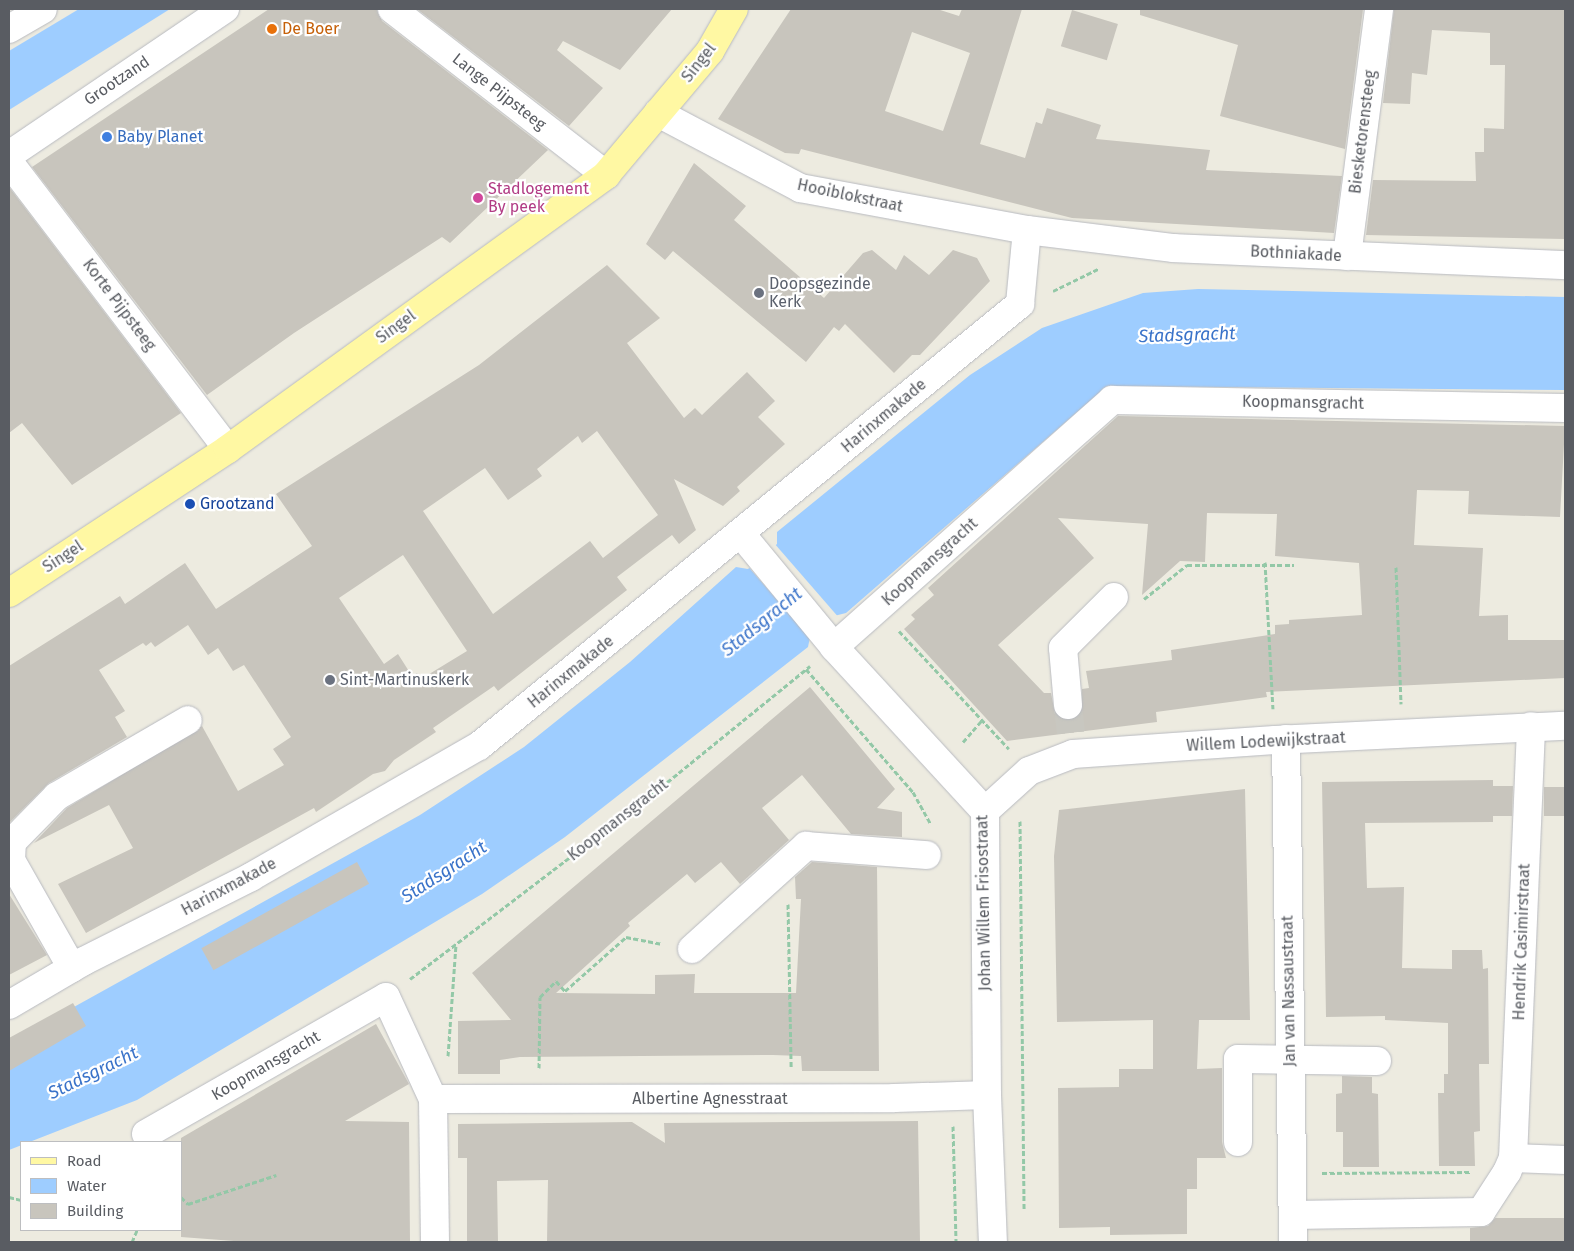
<!DOCTYPE html>
<html>
<head>
<meta charset="utf-8">
<style>
	body { margin:0 }
	#map { position:relative; width:1574px; height:1251px; overflow:hidden; background:#edebe0; font-family:"Fira Sans",sans-serif }
	div>[style] { position:absolute }
	[style*='--x'] { left:calc(var(--x)*1px); top:calc(var(--y)*1px); width:calc(var(--w)*1px); rotate:calc(var(--a)*1deg) }
	.water>* { inset:0; background:#9ecdff }
	.pier>* { inset:0; background:#edebe0; transform-origin:0 0 }
	.building>* { inset:0; background:#c8c5bd; transform-origin:0 0 }
	.minor-tunnel>* { height:28px; margin-top:-14px; transform-origin:0; background:repeating-linear-gradient(90deg,#c8c7c0 0 28px,transparent 0 42px) }
	.path>* { height:3px; margin-top:-1.5px; transform-origin:0; background:repeating-linear-gradient(90deg,#93c8a7 0 5px,transparent 0 7.5px) }
	.roads { filter:drop-shadow(0 0 1px #b8bac0) drop-shadow(0 0 1px #b8bac0) }
	.minor>* { height:28px; margin:-14px; padding:0 14px; transform-origin:14px; border-radius:14px; background:#fff }
	.major>* { height:28px; margin:-14px; padding:0 14px; transform-origin:14px; border-radius:14px; background:#fff8a3 }
	.dots>* { width:14px; height:14px; translate:-50% -50%; box-sizing:border-box; border:2px solid #fff; border-radius:50% }
	span { translate:-50% -50%; white-space:nowrap; text-align:center; line-height:1.15; -webkit-text-stroke:4.5px #fff; paint-order:stroke }
	.food-label { font-size:16px; color:#c56008 }
	.left { translate:0 -50%; text-align:left }
	.street-label { font-size:16px; color:#595c62 }
	.shop-label { font-size:16px; color:#366cbe }
	.hotel-label { font-size:16px; color:#b23c85 }
	.worship-label { font-size:16px; color:#5b616d }
	.transit-label { font-size:16px; color:#164399 }
	.water-label { font-size:18px; color:#3a73c9; font-style:italic }
	.frame { position:absolute; inset:0; border:10px solid #595c62; pointer-events:none }
	.legend { position:absolute; left:20px; top:1141px; width:162px; height:90px; box-sizing:border-box; background:#fff; border:1px solid #bdbec0; margin:0; padding:6px 9px; list-style:none; font-size:15px; color:#595c62 }
	.legend li { display:flex; align-items:center; gap:10px; height:25px }
	.legend b { width:25px; border:1px solid #bdbec0 }
</style>
</head>
<body>
<div id="map">
	<div class="water">
		<i style="clip-path:polygon(79px 9px,170px 9px,9px 110px,9px 51px)"></i>
		<i style="clip-path:polygon(1198px 289px,1565px 297px,1565px 390px,1107px 386px,846px 613px,834px 616px,810px 637px,808px 647px,565px 837px,482px 894px,137px 1100px,9px 1150px,9px 1043px,420px 815px,524px 747px,630px 662px,736px 567px,748px 569px,777px 544px,777px 532px,970px 375px,1042px 328px,1143px 293px)"></i>
	</div>
	<div class="pier">
		<i style="left:774px;top:543px;width:98px;height:35px;rotate:49deg"></i>
	</div>
	<div class="building">
		<i style="clip-path:polygon(269px 9px,377px 9px,382px 21px,548px 150px,450px 243px,442px 237px,294px 333px,207px 395px,32px 167px)"></i>
		<i style="clip-path:polygon(417px 9px,672px 9px,620px 70px,563px 41px,557px 50px,603px 88px,569px 126px)"></i>
		<i style="clip-path:polygon(evenodd,791px 9px,937px 9px,959px 16px,962px 9px,1022px 9px,980px 144px,1025px 158px,1036px 122px,1042px 124px,1047px 108px,1101px 125px,1096px 139px,1210px 150px,1206px 170px,1342px 176px,1334px 233px,1072px 218px,801px 149px,799px 154px,785px 153px,718px 119px,791px 9px,912px 32px,970px 53px,943px 131px,885px 111px,912px 32px)"></i>
		<i style="clip-path:polygon(1140px 9px,1363px 9px,1345px 149px,1220px 116px,1238px 45px,1140px 15px)"></i>
		<i style="clip-path:polygon(1394px 9px,1565px 9px,1565px 239px,1366px 235px,1373px 180px,1476px 181px,1475px 152px,1484px 152px,1484px 128px,1504px 129px,1505px 65px,1490px 65px,1490px 33px,1432px 30px,1427px 75px,1412px 73px,1410px 104px,1383px 103px)"></i>
		<i style="left:1072px;top:10px;width:48px;height:38px;rotate:17deg"></i>
		<i style="clip-path:polygon(694px 163px,746px 206px,734px 220px,824px 298px,863px 253px,872px 250px,896px 270px,904px 255px,929px 275px,953px 250px,977px 258px,990px 281px,920px 355px,912px 355px,894px 373px,845px 324px,839px 331px,834px 327px,806px 362px,673px 251px,665px 260px,646px 244px)"></i>
		<i style="clip-path:polygon(9px 187px,181px 413px,72px 485px,22px 423px,9px 433px)"></i>
		<i style="clip-path:polygon(evenodd,607px 265px,660px 318px,627px 343px,684px 418px,695px 408px,702px 415px,747px 372px,775px 401px,758px 417px,785px 444px,737px 487px,740px 491px,723px 506px,674px 479px,696px 530px,679px 544px,672px 535px,617px 577px,627px 590px,498px 691px,494px 686px,433px 728px,436px 732px,394px 760px,385px 771px,373px 774px,316px 812px,314px 808px,86px 933px,58px 884px,133px 848px,109px 805px,34px 843px,67px 808px,202px 726px,238px 791px,284px 765px,273px 749px,291px 737px,244px 665px,233px 671px,218px 648px,208px 655px,188px 625px,155px 647px,151px 642px,146px 646px,143px 643px,99px 670px,125px 711px,115px 717px,127px 737px,49px 783px,9px 823px,9px 666px,120px 596px,125px 604px,185px 563px,216px 609px,312px 546px,276px 494px,479px 365px,607px 265px,597px 431px,658px 515px,603px 558px,590px 541px,493px 614px,423px 511px,485px 468px,508px 500px,542px 476px,537px 469px,578px 436px,582px 443px,597px 431px,607px 265px,403px 555px,467px 651px,421px 679px,417px 673px,412px 676px,398px 654px,384px 664px,339px 598px,403px 555px)"></i>
		<i style="clip-path:polygon(evenodd,1118px 416px,1565px 426px,1560px 517px,1468px 514px,1469px 491px,1417px 490px,1414px 545px,1483px 548px,1479px 616px,1508px 615px,1508px 640px,1565px 640px,1565px 678px,1266px 692px,1267px 697px,1156px 712px,1157px 722px,1007px 741px,904px 629px,915px 619px,911px 615px,934px 595px,928px 588px,1118px 416px,1207px 513px,1277px 514px,1275px 556px,1359px 563px,1362px 615px,1289px 620px,1289px 624px,1275px 625px,1275px 634px,1171px 650px,1172px 660px,1086px 671px,1089px 688px,1082px 689px,1082px 712px,1070px 720px,1061px 719px,1055px 714px,1051px 693px,1044px 693px,998px 645px,1094px 558px,1058px 518px,1148px 524px,1142px 595px,1180px 561px,1205px 562px,1207px 513px)"></i>
		<i style="clip-path:polygon(810px 687px,895px 789px,877px 808px,902px 812px,902px 837px,851px 834px,802px 775px,762px 808px,789px 840px,740px 884px,721px 862px,695px 883px,687px 874px,628px 923px,630px 926px,556px 993px,655px 994px,655px 975px,695px 974px,694px 993px,796px 993px,801px 899px,796px 899px,795px 877px,812px 862px,877px 867px,879px 1071px,802px 1071px,801px 1056px,773px 1055px,520px 1057px,500px 1060px,500px 1074px,458px 1074px,458px 1021px,511px 1020px,472px 973px)"></i>
		<i style="clip-path:polygon(1493px 780px,1493px 786px,1513px 786px,1512px 816px,1493px 816px,1493px 822px,1365px 823px,1367px 888px,1404px 887px,1402px 968px,1452px 969px,1452px 950px,1482px 950px,1483px 969px,1488px 968px,1489px 1064px,1479px 1064px,1480px 1131px,1474px 1132px,1475px 1166px,1439px 1166px,1438px 1093px,1444px 1093px,1444px 1074px,1448px 1074px,1448px 1023px,1385px 1020px,1385px 1016px,1326px 1017px,1322px 782px)"></i>
		<i style="left:1544px;top:787px;width:21px;height:29px"></i>
		<i style="clip-path:polygon(1245px 789px,1250px 1020px,1199px 1020px,1197px 1069px,1222px 1068px,1222px 1142px,1226px 1158px,1197px 1158px,1197px 1189px,1187px 1189px,1187px 1234px,1110px 1235px,1110px 1227px,1059px 1228px,1058px 1088px,1119px 1087px,1119px 1069px,1153px 1069px,1153px 1020px,1057px 1022px,1054px 856px,1059px 810px)"></i>
		<i style="left:357px;top:862px;width:25px;height:178px;rotate:61deg"></i>
		<i style="clip-path:polygon(9px 894px,47px 955px,9px 975px)"></i>
		<i style="clip-path:polygon(73px 1003px,86px 1026px,9px 1071px,9px 1038px)"></i>
		<i style="clip-path:polygon(376px 1024px,409px 1084px,345px 1121px,409px 1122px,410px 1242px,247px 1242px,181px 1237px,181px 1138px)"></i>
		<i style="clip-path:polygon(1342px 1076px,1372px 1077px,1372px 1093px,1378px 1094px,1379px 1167px,1343px 1167px,1343px 1132px,1336px 1132px,1336px 1094px,1342px 1093px)"></i>
		<i style="clip-path:polygon(918px 1121px,920px 1242px,547px 1242px,548px 1180px,497px 1181px,498px 1242px,467px 1242px,467px 1158px,458px 1158px,458px 1124px,632px 1122px,665px 1143px,664px 1123px)"></i>
		<i style="clip-path:polygon(1495px 1218px,1565px 1218px,1565px 1242px,1470px 1242px,1470px 1228px,1488px 1226px)"></i>
	</div>
	<div class="minor-tunnel">
		<i style="--x:1068;--y:705;--w:28;--a:84"></i>
	</div>
	<div class="path">
		<i style="--x:1053;--y:291;--w:52;--a:-26.1"></i>
		<i style="--x:1265;--y:562;--w:147;--a:86.9"></i>
		<i style="--x:1396;--y:567;--w:137;--a:87.9"></i>
		<i style="--x:1144;--y:599;--w:55;--a:-38.3"></i>
		<i style="--x:1187;--y:565;--w:107;--a:0"></i>
		<i style="--x:899;--y:631;--w:161;--a:47"></i>
		<i style="--x:806;--y:669;--w:163;--a:49"></i>
		<i style="--x:913;--y:792;--w:37;--a:61"></i>
		<i style="--x:963;--y:742;--w:29;--a:-49"></i>
		<i style="--x:1020;--y:821;--w:388;--a:89.4"></i>
		<i style="--x:788;--y:904;--w:163;--a:88.9"></i>
		<i style="--x:410;--y:979;--w:294;--a:-37.3"></i>
		<i style="--x:644;--y:801;--w:214;--a:-39.1"></i>
		<i style="--x:448;--y:1056;--w:112;--a:-85.9"></i>
		<i style="--x:539;--y:1068;--w:71;--a:-89.2"></i>
		<i style="--x:540;--y:997;--w:23;--a:-45"></i>
		<i style="--x:556;--y:981;--w:13;--a:48"></i>
		<i style="--x:565;--y:991;--w:81;--a:-41.5"></i>
		<i style="--x:626;--y:937;--w:37;--a:11"></i>
		<i style="--x:953;--y:1126;--w:116;--a:88.5"></i>
		<i style="--x:1322;--y:1173;--w:149;--a:-0.4"></i>
		<i style="--x:9;--y:1197;--w:12;--a:14"></i>
		<i style="--x:181;--y:1197;--w:10;--a:45"></i>
		<i style="--x:188;--y:1204;--w:93;--a:-18.2"></i>
		<i style="--x:132;--y:1242;--w:13;--a:-67"></i>
	</div>
	<div class="roads">
		<div class="minor">
			<i style="--x:392;--y:9;--w:271;--a:37.8"></i>
			<i style="--x:9;--y:29;--w:39;--a:-30"></i>
			<i style="--x:658;--y:113;--w:161;--a:27.8"></i>
			<i style="--x:800;--y:188;--w:231;--a:10.5"></i>
			<i style="--x:1027;--y:230;--w:148;--a:7"></i>
			<i style="--x:1174;--y:248;--w:391;--a:2.5"></i>
			<i style="--x:9;--y:155;--w:261;--a:-34.1"></i>
			<i style="--x:9;--y:162;--w:361;--a:52.7"></i>
			<i style="--x:1347;--y:256;--w:249;--a:-82.6"></i>
			<i style="--x:741;--y:534;--w:146;--a:50.5"></i>
			<i style="--x:834;--y:647;--w:223;--a:47.4"></i>
			<i style="--x:985;--y:811;--w:284;--a:89.6"></i>
			<i style="--x:987;--y:1095;--w:147;--a:87.7"></i>
			<i style="--x:834;--y:647;--w:372;--a:-41.6"></i>
			<i style="--x:1112;--y:400;--w:453;--a:1"></i>
			<i style="--x:1068;--y:705;--w:57;--a:-95"></i>
			<i style="--x:1063;--y:648;--w:72;--a:-45"></i>
			<i style="--x:1286;--y:739;--w:503;--a:89.2"></i>
			<i style="--x:985;--y:811;--w:59;--a:-42.3"></i>
			<i style="--x:1029;--y:771;--w:47;--a:-21.1"></i>
			<i style="--x:1073;--y:754;--w:202;--a:-4"></i>
			<i style="--x:1275;--y:740;--w:290;--a:-2.8"></i>
			<i style="--x:692;--y:949;--w:154;--a:-42.1"></i>
			<i style="--x:806;--y:846;--w:121;--a:4.3"></i>
			<i style="--x:72;--y:968;--w:124;--a:-119.5"></i>
			<i style="--x:11;--y:860;--w:18;--a:-87"></i>
			<i style="--x:12;--y:842;--w:64;--a:-45.6"></i>
			<i style="--x:57;--y:796;--w:151;--a:-30.1"></i>
			<i style="--x:9;--y:1005;--w:87;--a:-30.4"></i>
			<i style="--x:84;--y:961;--w:187;--a:-26.7"></i>
			<i style="--x:251;--y:877;--w:263;--a:-29.9"></i>
			<i style="--x:479;--y:746;--w:699;--a:-39.25"></i>
			<i style="--x:1020;--y:304;--w:74;--a:-84.6"></i>
			<i style="--x:433;--y:1099;--w:461;--a:-0.1"></i>
			<i style="--x:894;--y:1098;--w:93;--a:-1.8"></i>
			<i style="--x:146;--y:1134;--w:276;--a:-29.7"></i>
			<i style="--x:386;--y:997;--w:112;--a:65.3"></i>
			<i style="--x:433;--y:1099;--w:143;--a:89.2"></i>
			<i style="--x:1238;--y:1142;--w:83;--a:-90"></i>
			<i style="--x:1238;--y:1059;--w:139;--a:0.8"></i>
			<i style="--x:1513;--y:1158;--w:52;--a:2.2"></i>
			<i style="--x:1293;--y:1215;--w:188;--a:-0.9"></i>
			<i style="--x:1481;--y:1212;--w:48;--a:-57"></i>
			<i style="--x:1507;--y:1172;--w:15;--a:-67"></i>
			<i style="--x:1513;--y:1158;--w:432;--a:-87.6"></i>
		</div>
		<div class="major">
			<i style="--x:9;--y:593;--w:262;--a:-33.3"></i>
			<i style="--x:228;--y:449;--w:467;--a:-35.9"></i>
			<i style="--x:606;--y:175;--w:162;--a:-50"></i>
			<i style="--x:710;--y:51;--w:48;--a:-60.3"></i>
		</div>
	</div>
	<div class="dots">
		<i style="left:272px;top:29px;background:#e8710a"></i>
		<i style="left:107px;top:137px;background:#3f7fe0"></i>
		<i style="left:478px;top:198px;background:#d1479c"></i>
		<i style="left:759px;top:293px;background:#6b7280"></i>
		<i style="left:190px;top:504px;background:#1a4fb4"></i>
		<i style="left:330px;top:680px;background:#6b7280"></i>
	</div>
	<div class="food-label">
		<span class="left" style="left:282px;top:29px">De Boer</span>
	</div>
	<div class="street-label">
		<span style="left:699px;top:63px;rotate:-52deg">Singel</span>
		<span style="left:117px;top:81px;rotate:-34deg">Grootzand</span>
		<span style="left:499px;top:92px;rotate:38deg">Lange Pijpsteeg</span>
		<span style="left:1363px;top:132px;rotate:-83deg">Biesketorensteeg</span>
		<span style="left:850px;top:196px;rotate:12deg">Hooiblokstraat</span>
		<span style="left:1296px;top:254px;rotate:3deg">Bothniakade</span>
		<span style="left:119px;top:305px;rotate:53deg">Korte Pijpsteeg</span>
		<span style="left:396px;top:327px;rotate:-36deg">Singel</span>
		<span style="left:1303px;top:403px;rotate:1deg">Koopmansgracht</span>
		<span style="left:884px;top:416px;rotate:-40deg">Harinxmakade</span>
		<span style="left:63px;top:557px;rotate:-33deg">Singel</span>
		<span style="left:930px;top:562px;rotate:-42deg">Koopmansgracht</span>
		<span style="left:571px;top:672px;rotate:-39deg">Harinxmakade</span>
		<span style="left:1266px;top:742px;rotate:-3deg">Willem Lodewijkstraat</span>
		<span style="left:618px;top:820px;rotate:-38deg">Koopmansgracht</span>
		<span style="left:229px;top:887px;rotate:-28deg">Harinxmakade</span>
		<span style="left:984px;top:903px;rotate:-91deg">Johan Willem Frisostraat</span>
		<span style="left:1522px;top:942px;rotate:-88deg">Hendrik Casimirstraat</span>
		<span style="left:1289px;top:991px;rotate:-91deg">Jan van Nassaustraat</span>
		<span style="left:266px;top:1066px;rotate:-30deg">Koopmansgracht</span>
		<span style="left:710px;top:1099px">Albertine Agnesstraat</span>
	</div>
	<div class="shop-label">
		<span class="left" style="left:117px;top:137px">Baby Planet</span>
	</div>
	<div class="hotel-label">
		<span class="left" style="left:488px;top:198px">Stadlogement<br>By peek</span>
	</div>
	<div class="worship-label">
		<span class="left" style="left:769px;top:293px">Doopsgezinde<br>Kerk</span>
		<span class="left" style="left:340px;top:680px">Sint-Martinuskerk</span>
	</div>
	<div class="transit-label">
		<span class="left" style="left:200px;top:504px">Grootzand</span>
	</div>
	<div class="water-label">
		<span style="left:1187px;top:335px;rotate:-2deg">Stadsgracht</span>
		<span style="left:762px;top:622px;rotate:-39deg">Stadsgracht</span>
		<span style="left:444px;top:872px;rotate:-33deg">Stadsgracht</span>
		<span style="left:93px;top:1073px;rotate:-26deg">Stadsgracht</span>
	</div>
	<div class="frame"></div>
	<ul class="legend">
	<li><b style="height:6px;background:#fff8a3"></b>Road</li>
	<li><b style="height:14px;background:#9ecdff"></b>Water</li>
	<li><b style="height:14px;background:#c8c5bd"></b>Building</li>
	</ul>
</div>
</body>
</html>
